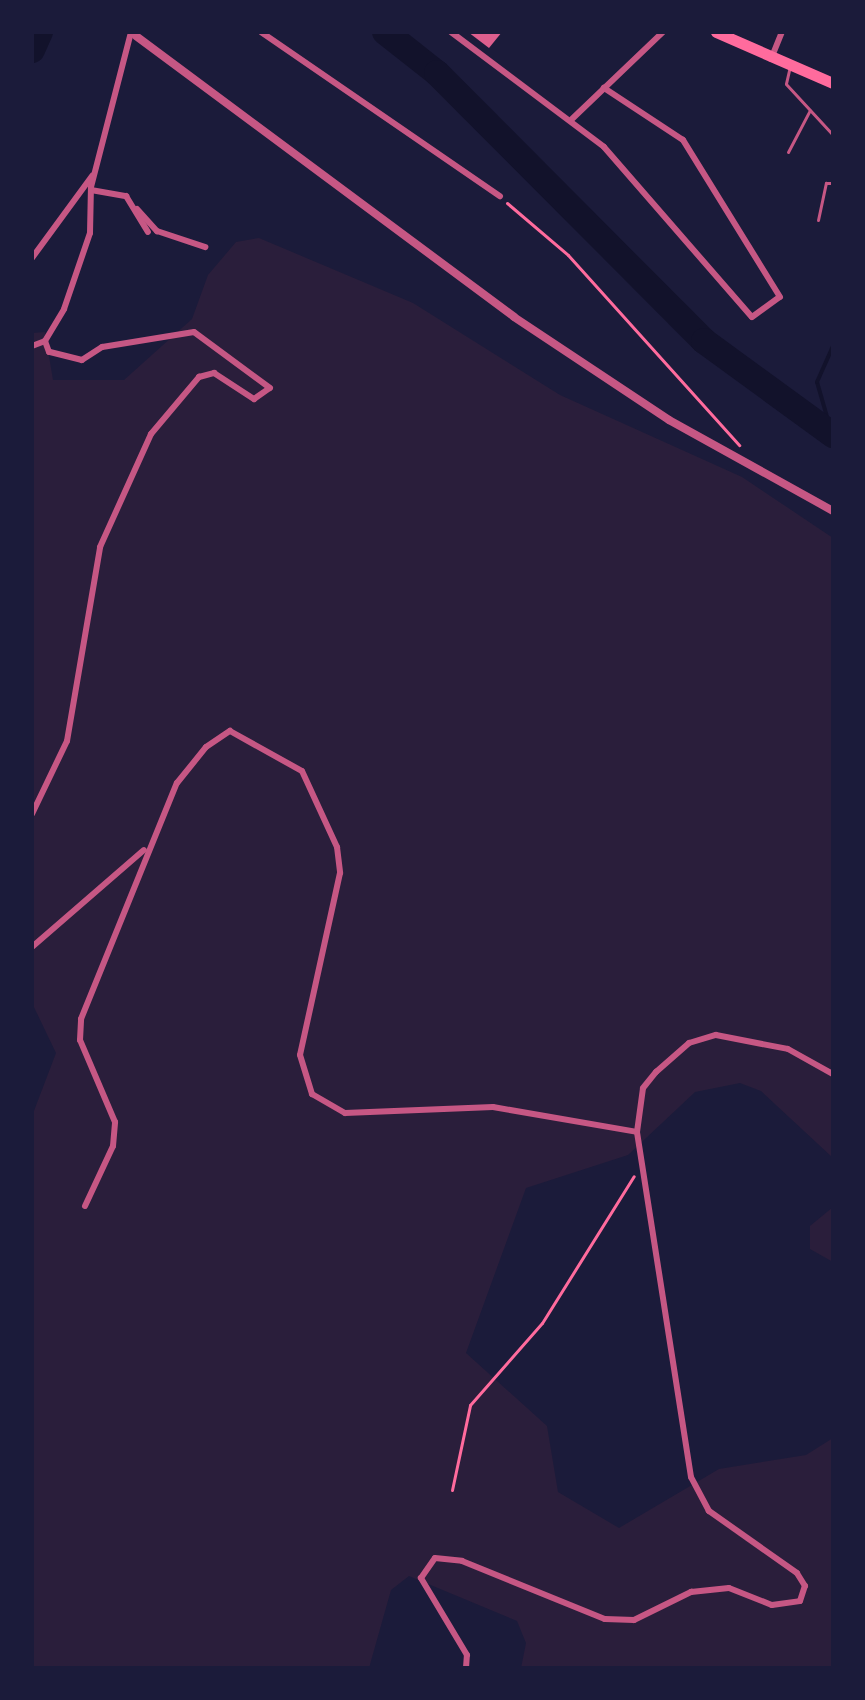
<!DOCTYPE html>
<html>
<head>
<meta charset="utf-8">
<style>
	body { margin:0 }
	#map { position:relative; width:865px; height:1700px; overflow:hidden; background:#1b1b3a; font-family:"IBM Plex Sans",sans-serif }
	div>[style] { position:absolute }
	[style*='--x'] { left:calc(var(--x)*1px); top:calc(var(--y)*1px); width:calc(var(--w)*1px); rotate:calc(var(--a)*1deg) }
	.green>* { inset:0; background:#2a1e3b }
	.stream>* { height:4px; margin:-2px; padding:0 2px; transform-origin:2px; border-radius:2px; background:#12122b }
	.river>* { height:26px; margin:-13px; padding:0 13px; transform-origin:13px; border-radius:13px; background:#12122b }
	.building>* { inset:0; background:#dd5f8e }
	.path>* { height:3px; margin:-1.5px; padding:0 1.5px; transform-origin:1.5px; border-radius:1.5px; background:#ff6b9d }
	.service>* { height:3px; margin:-1.5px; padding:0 1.5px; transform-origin:1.5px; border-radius:1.5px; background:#c65784 }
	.minor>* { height:6px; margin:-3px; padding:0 3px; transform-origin:3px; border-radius:3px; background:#c65784 }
	.tertiary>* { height:8px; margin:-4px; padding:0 4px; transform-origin:4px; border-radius:4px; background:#c65784 }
	.trunk>* { height:11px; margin:-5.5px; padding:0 5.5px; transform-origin:5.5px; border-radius:5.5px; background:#ff6b9d }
	span { translate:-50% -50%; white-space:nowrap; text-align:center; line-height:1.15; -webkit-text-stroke:7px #1b1b3a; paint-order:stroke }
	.frame { position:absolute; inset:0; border:34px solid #1b1b3a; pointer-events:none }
</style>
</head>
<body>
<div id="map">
	<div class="green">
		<i style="clip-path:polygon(259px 238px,413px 303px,560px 395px,742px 477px,833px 538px,833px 1158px,761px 1091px,740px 1083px,695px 1092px,628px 1155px,526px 1188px,466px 1353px,547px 1426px,558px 1492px,619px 1528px,719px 1469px,806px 1455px,833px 1438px,833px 1668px,521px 1668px,526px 1643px,517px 1621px,409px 1576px,391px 1590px,369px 1668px,32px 1668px,32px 1116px,56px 1053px,32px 1003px,32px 333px,45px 332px,53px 380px,124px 380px,192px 319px,208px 275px,236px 242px)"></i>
		<i style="clip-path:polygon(833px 1207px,833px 1262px,810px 1249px,810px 1226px)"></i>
	</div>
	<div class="stream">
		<i style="--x:832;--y:434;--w:54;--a:-106.1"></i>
		<i style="--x:817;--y:382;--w:39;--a:-66"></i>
	</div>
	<div class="river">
		<i style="--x:385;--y:32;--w:66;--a:38.3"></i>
		<i style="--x:437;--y:73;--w:378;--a:45.1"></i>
		<i style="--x:704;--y:341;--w:160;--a:36.1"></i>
		<i style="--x:32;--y:50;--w:20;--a:-66"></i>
	</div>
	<div class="building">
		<i style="clip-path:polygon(468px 32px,502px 32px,489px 48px)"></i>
	</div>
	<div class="path">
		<i style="--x:507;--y:203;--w:80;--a:40.4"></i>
		<i style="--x:568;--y:255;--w:256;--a:48"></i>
		<i style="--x:452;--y:1490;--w:87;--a:-78"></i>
		<i style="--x:470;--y:1405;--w:109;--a:-48.7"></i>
		<i style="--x:542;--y:1323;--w:173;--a:-58"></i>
	</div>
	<div class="service">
		<i style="--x:790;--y:66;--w:18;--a:103"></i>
		<i style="--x:786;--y:84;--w:69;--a:47.3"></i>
		<i style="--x:788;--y:152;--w:47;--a:-62.4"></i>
		<i style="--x:818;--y:220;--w:38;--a:-78"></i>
		<i style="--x:826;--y:183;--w:7;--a:0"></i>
	</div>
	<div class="minor">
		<i style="--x:261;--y:32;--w:290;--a:34.5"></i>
		<i style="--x:451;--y:32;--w:191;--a:36.9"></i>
		<i style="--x:604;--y:147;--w:225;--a:49"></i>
		<i style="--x:752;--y:317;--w:34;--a:-36"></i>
		<i style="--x:780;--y:297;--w:185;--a:-121.7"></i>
		<i style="--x:683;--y:140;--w:95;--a:-146.6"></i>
		<i style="--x:771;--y:59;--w:29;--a:-68"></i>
		<i style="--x:572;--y:119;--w:126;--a:-43.7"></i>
		<i style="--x:91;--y:190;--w:36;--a:10"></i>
		<i style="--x:126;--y:196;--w:42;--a:58.6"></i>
		<i style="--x:137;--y:209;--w:30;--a:48"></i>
		<i style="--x:157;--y:231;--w:51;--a:18.4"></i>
		<i style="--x:32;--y:258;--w:102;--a:-53.8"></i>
		<i style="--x:32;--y:346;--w:14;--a:-21"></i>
		<i style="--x:45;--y:341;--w:37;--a:-59"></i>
		<i style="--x:64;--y:309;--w:80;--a:-71.1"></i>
		<i style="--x:90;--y:233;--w:46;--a:-88.8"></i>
		<i style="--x:91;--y:187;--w:160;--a:-75.5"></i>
		<i style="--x:32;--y:814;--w:81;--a:-64.4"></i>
		<i style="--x:67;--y:741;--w:197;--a:-80.3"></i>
		<i style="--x:100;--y:547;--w:124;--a:-65.7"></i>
		<i style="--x:151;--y:434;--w:75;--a:-49.9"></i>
		<i style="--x:199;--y:377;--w:16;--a:-15"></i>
		<i style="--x:214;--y:373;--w:48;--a:33"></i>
		<i style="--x:254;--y:399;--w:19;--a:-35"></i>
		<i style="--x:270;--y:388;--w:94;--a:-143.6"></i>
		<i style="--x:194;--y:332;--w:93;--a:170.7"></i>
		<i style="--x:102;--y:347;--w:24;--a:147"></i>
		<i style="--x:82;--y:360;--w:34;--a:-166"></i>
		<i style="--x:49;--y:352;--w:12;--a:-110"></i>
		<i style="--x:32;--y:947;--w:148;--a:-40.9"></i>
		<i style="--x:85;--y:1206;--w:66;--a:-65"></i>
		<i style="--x:113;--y:1146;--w:24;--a:-85"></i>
		<i style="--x:115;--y:1122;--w:89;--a:-113.1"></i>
		<i style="--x:80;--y:1040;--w:21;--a:-87"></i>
		<i style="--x:81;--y:1019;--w:255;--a:-67.9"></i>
		<i style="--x:177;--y:783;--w:46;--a:-51.1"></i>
		<i style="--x:206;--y:747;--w:29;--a:-34"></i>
		<i style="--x:230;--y:731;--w:82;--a:29.1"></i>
		<i style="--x:302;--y:771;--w:84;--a:65.3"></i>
		<i style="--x:337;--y:847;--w:26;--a:83"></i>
		<i style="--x:340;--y:873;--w:186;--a:102.4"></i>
		<i style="--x:300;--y:1055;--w:41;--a:72.9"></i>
		<i style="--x:312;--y:1094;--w:38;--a:30"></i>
		<i style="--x:345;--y:1113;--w:148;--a:-2.3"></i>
		<i style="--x:493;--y:1107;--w:146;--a:9.8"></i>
		<i style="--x:466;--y:1668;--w:13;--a:-86"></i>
		<i style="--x:467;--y:1655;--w:90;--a:-120.9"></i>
		<i style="--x:421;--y:1578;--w:24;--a:-55"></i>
		<i style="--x:435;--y:1558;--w:27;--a:6"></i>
		<i style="--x:462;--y:1561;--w:154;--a:22.1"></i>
		<i style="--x:605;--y:1619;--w:29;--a:2"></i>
		<i style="--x:634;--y:1620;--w:64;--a:-26.2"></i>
		<i style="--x:691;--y:1592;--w:38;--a:-6"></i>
		<i style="--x:729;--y:1588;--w:46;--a:21.6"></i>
		<i style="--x:772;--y:1605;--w:28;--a:-8"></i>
		<i style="--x:800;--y:1601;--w:16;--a:-72"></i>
		<i style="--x:805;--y:1586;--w:15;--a:-122"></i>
		<i style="--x:797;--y:1573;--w:108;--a:-144.8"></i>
		<i style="--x:709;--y:1511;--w:38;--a:-118"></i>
		<i style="--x:691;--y:1477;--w:349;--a:-98.9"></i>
		<i style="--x:637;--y:1132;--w:44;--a:-82.2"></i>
		<i style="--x:643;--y:1088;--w:21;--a:-51"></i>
		<i style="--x:656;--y:1072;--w:44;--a:-41.3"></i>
		<i style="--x:689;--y:1043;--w:28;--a:-17"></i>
		<i style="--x:716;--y:1035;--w:73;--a:11"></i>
		<i style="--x:788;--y:1049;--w:51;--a:29.1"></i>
	</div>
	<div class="tertiary">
		<i style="--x:136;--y:36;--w:471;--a:36.6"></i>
		<i style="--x:514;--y:317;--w:186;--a:33.6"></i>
		<i style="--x:669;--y:420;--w:188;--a:29"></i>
	</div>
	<div class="trunk">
		<i style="--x:716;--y:32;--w:128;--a:23.6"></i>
	</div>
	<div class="frame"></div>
</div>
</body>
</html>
